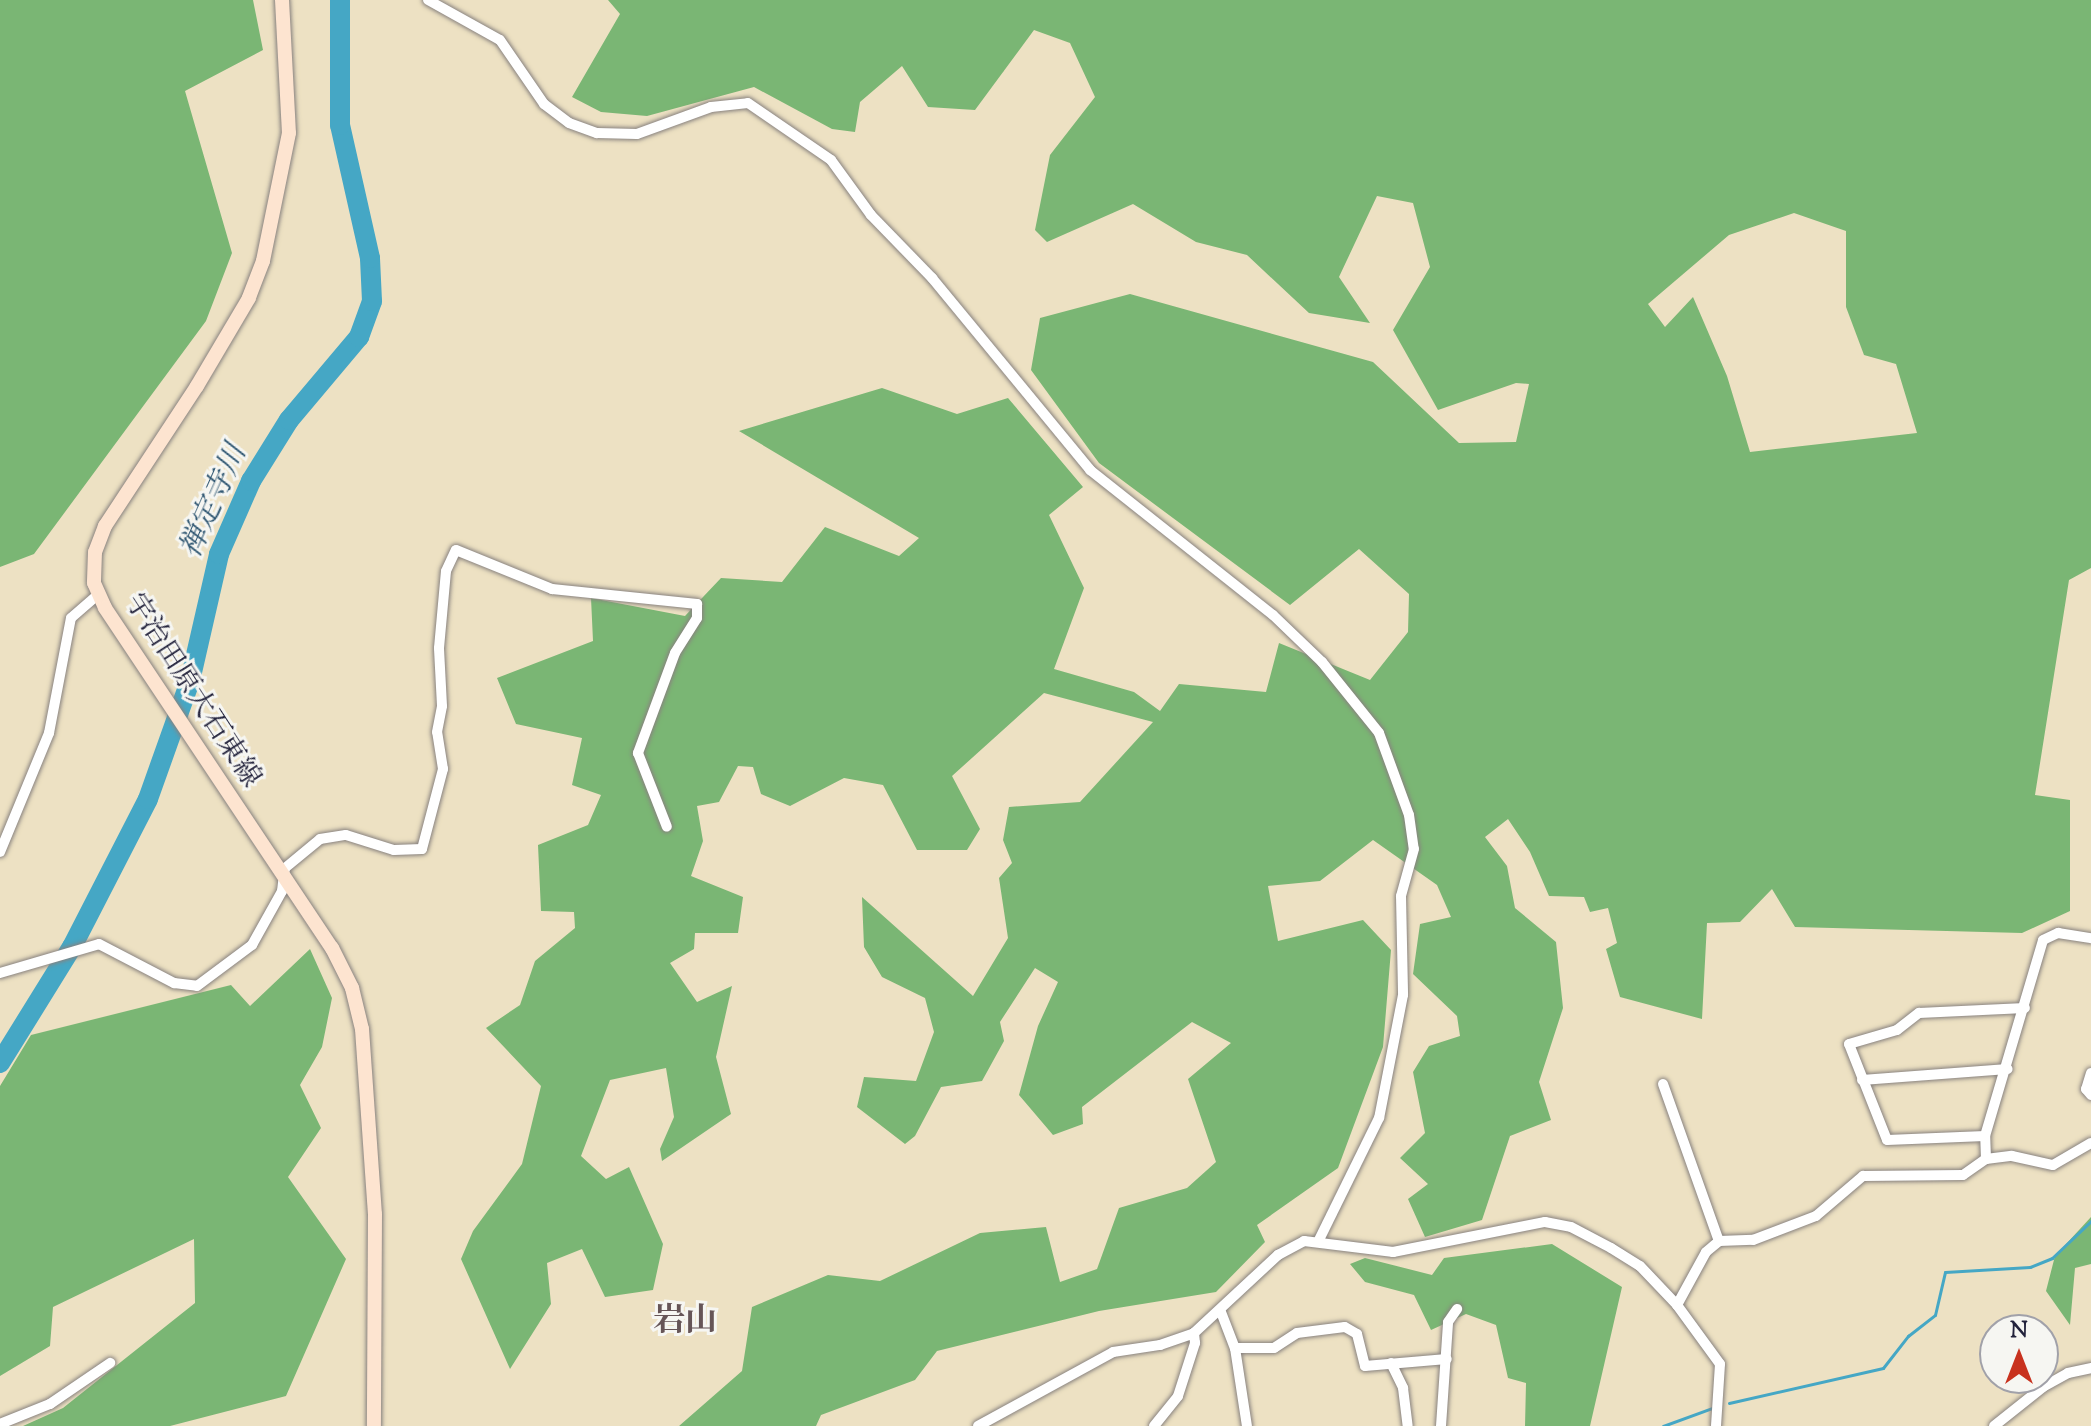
<!DOCTYPE html>
<html>
<head>
<meta charset="utf-8">
<style>
	body { margin:0 }
	#map { position:relative; width:2091px; height:1426px; overflow:hidden; background:#ede1c3; font-family:"Sorts Mill Goudy","Noto Serif JP",serif }
	div>[style] { position:absolute }
	[style*='--x'] { left:calc(var(--x)*1px); top:calc(var(--y)*1px); width:calc(var(--w)*1px); rotate:calc(var(--a)*1deg) }
	.forest>* { inset:0; background:#7ab674 }
	.stream>* { height:3px; margin:-1.5px; padding:0 1.5px; transform-origin:1.5px; border-radius:1.5px; background:#45a7c5 }
	.river>* { height:20px; margin:-10px; padding:0 10px; transform-origin:10px; border-radius:10px; background:#45a7c5 }
	.roads { filter:drop-shadow(0 0 2px #88827f) drop-shadow(0 0 2px #88827f) }
	.street>* { height:10px; margin:-5px; padding:0 5px; transform-origin:5px; border-radius:5px; background:#fff }
	.secondary>* { height:14px; margin:-7px; padding:0 7px; transform-origin:7px; border-radius:7px; background:#fde4d0 }
	span { translate:-50% -50%; white-space:nowrap; text-align:center; line-height:1.15; -webkit-text-stroke:6px #f6f6f2; paint-order:stroke }
	.street-label { font-size:28px; color:#22223b }
	.water-label { font-size:30px; color:#305772; font-style:italic }
	.quarter-label { font-size:32px; color:#665557; font-weight:700 }
	.north { position:absolute; left:1979px; top:1314px; width:80px; height:80px; box-sizing:border-box; background:#f6f6f2; border:2px solid #a1a1a9; border-radius:50%; rotate:0deg; font-size:22px; font-weight:700; line-height:32px; text-align:center; color:#22223b }
	.north::after { content:''; display:block; margin:auto; width:28px; height:36px; background:#c8321e; clip-path:polygon(50% 0,100% 100%,50% 72%,0 100%) }
</style>
</head>
<body>
<div id="map">
	<div class="forest">
		<i style="clip-path:polygon(0 0,253px 0,263px 50px,185px 91px,232px 253px,206px 321px,34px 554px,0 567px)"></i>
		<i style="clip-path:polygon(evenodd,608px 0,2091px 0,2091px 568px,2069px 580px,2035px 795px,2070px 800px,2070px 911px,2022px 933px,1795px 927px,1772px 889px,1740px 922px,1707px 923px,1702px 1019px,1620px 997px,1606px 949px,1617px 943px,1608px 908px,1590px 912px,1584px 897px,1549px 896px,1530px 852px,1508px 819px,1485px 837px,1507px 866px,1515px 908px,1556px 942px,1563px 1008px,1539px 1082px,1551px 1120px,1510px 1136px,1482px 1220px,1425px 1237px,1408px 1199px,1428px 1184px,1400px 1158px,1425px 1133px,1413px 1072px,1429px 1046px,1460px 1036px,1457px 1016px,1413px 974px,1420px 924px,1451px 917px,1437px 885px,1373px 840px,1320px 881px,1268px 886px,1278px 941px,1363px 920px,1391px 950px,1383px 1047px,1338px 1168px,1257px 1225px,1265px 1242px,1216px 1292px,1099px 1311px,937px 1351px,915px 1380px,821px 1415px,816px 1426px,679px 1426px,742px 1371px,752px 1307px,828px 1275px,880px 1281px,980px 1233px,1046px 1227px,1060px 1282px,1097px 1269px,1119px 1208px,1187px 1188px,1216px 1162px,1188px 1079px,1231px 1043px,1192px 1022px,1082px 1107px,1083px 1124px,1053px 1135px,1019px 1095px,1038px 1026px,1058px 982px,1035px 968px,1000px 1022px,1004px 1041px,982px 1081px,941px 1087px,915px 1136px,905px 1144px,857px 1107px,864px 1077px,916px 1081px,934px 1032px,925px 998px,882px 977px,864px 947px,862px 897px,973px 996px,1008px 938px,999px 878px,1012px 863px,1003px 840px,1009px 807px,1080px 802px,1153px 722px,1044px 693px,952px 776px,980px 829px,967px 850px,917px 850px,883px 785px,844px 778px,790px 806px,761px 794px,753px 767px,738px 766px,719px 802px,697px 806px,703px 841px,691px 876px,743px 897px,738px 933px,695px 933px,694px 949px,670px 963px,697px 1002px,732px 986px,716px 1057px,731px 1114px,662px 1161px,660px 1149px,674px 1117px,666px 1068px,610px 1080px,581px 1156px,606px 1179px,629px 1167px,663px 1244px,653px 1290px,605px 1297px,582px 1249px,547px 1263px,551px 1304px,510px 1369px,461px 1259px,473px 1231px,522px 1164px,541px 1086px,486px 1028px,520px 1005px,535px 961px,575px 928px,574px 912px,541px 911px,538px 845px,588px 825px,601px 795px,572px 785px,582px 738px,516px 724px,497px 678px,593px 641px,591px 598px,685px 616px,721px 578px,782px 582px,825px 527px,899px 556px,919px 538px,739px 431px,882px 388px,957px 414px,1008px 398px,1083px 487px,1049px 515px,1084px 588px,1054px 669px,1134px 692px,1160px 711px,1179px 684px,1266px 692px,1279px 643px,1370px 680px,1408px 632px,1409px 594px,1359px 549px,1290px 605px,1099px 463px,1031px 370px,1040px 318px,1130px 294px,1373px 362px,1459px 443px,1516px 442px,1529px 384px,1516px 383px,1438px 410px,1393px 330px,1430px 267px,1413px 203px,1377px 196px,1339px 277px,1370px 323px,1309px 313px,1247px 255px,1196px 242px,1133px 204px,1047px 242px,1035px 230px,1050px 155px,1095px 97px,1070px 43px,1034px 30px,975px 110px,928px 107px,902px 66px,860px 102px,855px 132px,832px 129px,754px 87px,647px 116px,601px 112px,572px 97px,620px 14px,608px 0,1794px 213px,1846px 231px,1846px 307px,1864px 355px,1896px 364px,1917px 433px,1750px 452px,1727px 376px,1693px 297px,1665px 327px,1648px 304px,1729px 235px,1794px 213px)"></i>
		<i style="clip-path:polygon(310px 949px,332px 998px,322px 1047px,300px 1085px,321px 1128px,288px 1177px,346px 1259px,286px 1396px,170px 1426px,23px 1426px,63px 1408px,195px 1303px,194px 1239px,53px 1307px,50px 1346px,0 1376px,0 1086px,31px 1035px,231px 985px,250px 1006px)"></i>
		<i style="clip-path:polygon(2091px 1217px,2091px 1264px,2075px 1268px,2070px 1325px,2046px 1291px,2055px 1256px)"></i>
		<i style="clip-path:polygon(1552px 1244px,1622px 1287px,1590px 1426px,1525px 1426px,1526px 1383px,1508px 1378px,1496px 1325px,1466px 1314px,1431px 1330px,1414px 1295px,1365px 1282px,1350px 1264px,1365px 1258px,1432px 1275px,1444px 1258px)"></i>
	</div>
	<div class="stream">
		<i style="--x:1729;--y:1403;--w:158;--a:-12.8"></i>
		<i style="--x:1883;--y:1368;--w:41;--a:-52"></i>
		<i style="--x:1908;--y:1336;--w:34;--a:-38"></i>
		<i style="--x:1935;--y:1315;--w:44;--a:-76.9"></i>
		<i style="--x:1945;--y:1272;--w:85;--a:-3.4"></i>
		<i style="--x:2030;--y:1267;--w:24;--a:-22"></i>
		<i style="--x:2052;--y:1258;--w:54;--a:-43.5"></i>
		<i style="--x:1663;--y:1426;--w:52;--a:-20.2"></i>
	</div>
	<div class="river">
		<i style="--x:0;--y:1063;--w:137;--a:-58.2"></i>
		<i style="--x:72;--y:947;--w:166;--a:-62.8"></i>
		<i style="--x:148;--y:799;--w:125;--a:-70.4"></i>
		<i style="--x:190;--y:681;--w:130;--a:-77.1"></i>
		<i style="--x:219;--y:554;--w:80;--a:-66.3"></i>
		<i style="--x:251;--y:481;--w:72;--a:-58.1"></i>
		<i style="--x:289;--y:420;--w:109;--a:-49.9"></i>
		<i style="--x:359;--y:337;--w:38;--a:-70"></i>
		<i style="--x:372;--y:301;--w:43;--a:-92.7"></i>
		<i style="--x:370;--y:258;--w:136;--a:-102.7"></i>
		<i style="--x:340;--y:125;--w:125;--a:-90"></i>
	</div>
	<div class="roads">
		<div class="street">
			<i style="--x:428;--y:0;--w:82;--a:29.1"></i>
			<i style="--x:500;--y:40;--w:78;--a:55.5"></i>
			<i style="--x:544;--y:104;--w:31;--a:37"></i>
			<i style="--x:569;--y:123;--w:30;--a:20"></i>
			<i style="--x:597;--y:133;--w:40;--a:1.4"></i>
			<i style="--x:637;--y:134;--w:79;--a:-20"></i>
			<i style="--x:711;--y:107;--w:37;--a:-6"></i>
			<i style="--x:748;--y:103;--w:101;--a:34.5"></i>
			<i style="--x:831;--y:160;--w:68;--a:54"></i>
			<i style="--x:871;--y:215;--w:88;--a:45.9"></i>
			<i style="--x:932;--y:278;--w:249;--a:50.5"></i>
			<i style="--x:1090;--y:470;--w:233;--a:38.4"></i>
			<i style="--x:1273;--y:615;--w:68;--a:43.8"></i>
			<i style="--x:1322;--y:662;--w:91;--a:51.2"></i>
			<i style="--x:1379;--y:733;--w:87;--a:69.9"></i>
			<i style="--x:1409;--y:815;--w:34;--a:82"></i>
			<i style="--x:1414;--y:849;--w:49;--a:105.5"></i>
			<i style="--x:1401;--y:896;--w:99;--a:88.8"></i>
			<i style="--x:1403;--y:995;--w:125;--a:101"></i>
			<i style="--x:1379;--y:1118;--w:136;--a:116.2"></i>
			<i style="--x:0;--y:852;--w:129;--a:-67.6"></i>
			<i style="--x:49;--y:733;--w:117;--a:-79.2"></i>
			<i style="--x:71;--y:618;--w:37;--a:-41"></i>
			<i style="--x:0;--y:973;--w:103;--a:-16.3"></i>
			<i style="--x:99;--y:944;--w:85;--a:27.5"></i>
			<i style="--x:174;--y:983;--w:23;--a:7"></i>
			<i style="--x:197;--y:986;--w:69;--a:-36.7"></i>
			<i style="--x:252;--y:945;--w:62;--a:-60.9"></i>
			<i style="--x:282;--y:891;--w:23;--a:-83"></i>
			<i style="--x:285;--y:868;--w:45;--a:-39.6"></i>
			<i style="--x:320;--y:839;--w:26;--a:-9"></i>
			<i style="--x:346;--y:835;--w:50;--a:17.4"></i>
			<i style="--x:394;--y:850;--w:28;--a:-2"></i>
			<i style="--x:422;--y:849;--w:83;--a:-75.3"></i>
			<i style="--x:443;--y:769;--w:37;--a:-99"></i>
			<i style="--x:437;--y:732;--w:26;--a:-79"></i>
			<i style="--x:442;--y:706;--w:58;--a:-93"></i>
			<i style="--x:439;--y:648;--w:77;--a:-84.8"></i>
			<i style="--x:446;--y:571;--w:23;--a:-65"></i>
			<i style="--x:456;--y:550;--w:104;--a:22.1"></i>
			<i style="--x:552;--y:589;--w:146;--a:5.9"></i>
			<i style="--x:697;--y:604;--w:14;--a:90"></i>
			<i style="--x:697;--y:618;--w:41;--a:122.2"></i>
			<i style="--x:675;--y:653;--w:107;--a:110.3"></i>
			<i style="--x:638;--y:753;--w:79;--a:68.6"></i>
			<i style="--x:2091;--y:1073;--w:17;--a:107"></i>
			<i style="--x:2086;--y:1089;--w:8;--a:50"></i>
			<i style="--x:1862;--y:1080;--w:146;--a:-4.3"></i>
			<i style="--x:1663;--y:1084;--w:167;--a:70.4"></i>
			<i style="--x:1985;--y:1136;--w:98;--a:177.7"></i>
			<i style="--x:1887;--y:1140;--w:103;--a:-111.6"></i>
			<i style="--x:1849;--y:1044;--w:50;--a:-16.3"></i>
			<i style="--x:1897;--y:1030;--w:28;--a:-38"></i>
			<i style="--x:1919;--y:1013;--w:106;--a:-2.7"></i>
			<i style="--x:1986;--y:1159;--w:23;--a:-92"></i>
			<i style="--x:1985;--y:1136;--w:204;--a:-73.5"></i>
			<i style="--x:2043;--y:940;--w:17;--a:-25"></i>
			<i style="--x:2058;--y:933;--w:33;--a:9"></i>
			<i style="--x:1677;--y:1305;--w:60;--a:-61.3"></i>
			<i style="--x:1706;--y:1252;--w:17;--a:-40"></i>
			<i style="--x:1719;--y:1241;--w:34;--a:-2"></i>
			<i style="--x:1753;--y:1240;--w:67;--a:-20.9"></i>
			<i style="--x:1816;--y:1216;--w:62;--a:-40.4"></i>
			<i style="--x:1863;--y:1176;--w:100;--a:-0.6"></i>
			<i style="--x:1963;--y:1175;--w:28;--a:-35"></i>
			<i style="--x:1986;--y:1159;--w:26;--a:-7"></i>
			<i style="--x:2012;--y:1156;--w:42;--a:12.4"></i>
			<i style="--x:2053;--y:1165;--w:44;--a:-30.1"></i>
			<i style="--x:1221;--y:1312;--w:39;--a:69"></i>
			<i style="--x:1235;--y:1348;--w:79;--a:81.3"></i>
			<i style="--x:1235;--y:1348;--w:39;--a:0"></i>
			<i style="--x:1274;--y:1348;--w:27;--a:-33"></i>
			<i style="--x:1297;--y:1333;--w:48;--a:-7.1"></i>
			<i style="--x:1345;--y:1327;--w:14;--a:30"></i>
			<i style="--x:1357;--y:1334;--w:33;--a:76"></i>
			<i style="--x:1365;--y:1366;--w:82;--a:-4.9"></i>
			<i style="--x:1391;--y:1363;--w:28;--a:64"></i>
			<i style="--x:1403;--y:1388;--w:38;--a:83"></i>
			<i style="--x:0;--y:1424;--w:54;--a:-21.8"></i>
			<i style="--x:50;--y:1404;--w:73;--a:-34.3"></i>
			<i style="--x:978;--y:1426;--w:154;--a:-28.7"></i>
			<i style="--x:1113;--y:1352;--w:48;--a:-8.5"></i>
			<i style="--x:1160;--y:1345;--w:36;--a:-19"></i>
			<i style="--x:1194;--y:1333;--w:115;--a:-42.9"></i>
			<i style="--x:1278;--y:1255;--w:30;--a:-28"></i>
			<i style="--x:1304;--y:1241;--w:90;--a:7"></i>
			<i style="--x:1393;--y:1252;--w:155;--a:-11.2"></i>
			<i style="--x:1545;--y:1222;--w:26;--a:11"></i>
			<i style="--x:1571;--y:1227;--w:45;--a:27.7"></i>
			<i style="--x:1611;--y:1248;--w:34;--a:32"></i>
			<i style="--x:1640;--y:1266;--w:54;--a:46.5"></i>
			<i style="--x:1677;--y:1305;--w:73;--a:53.9"></i>
			<i style="--x:1720;--y:1364;--w:62;--a:93.7"></i>
			<i style="--x:1154;--y:1426;--w:38;--a:-51"></i>
			<i style="--x:1178;--y:1396;--w:56;--a:-72.2"></i>
			<i style="--x:1195;--y:1343;--w:10;--a:-96"></i>
			<i style="--x:1441;--y:1426;--w:104;--a:-86.1"></i>
			<i style="--x:1448;--y:1322;--w:16;--a:-55"></i>
			<i style="--x:1994;--y:1426;--w:63;--a:-38.5"></i>
			<i style="--x:2043;--y:1387;--w:29;--a:-29"></i>
			<i style="--x:2068;--y:1373;--w:24;--a:-12"></i>
		</div>
		<div class="secondary">
			<i style="--x:282;--y:0;--w:133;--a:87"></i>
			<i style="--x:289;--y:133;--w:131;--a:101.5"></i>
			<i style="--x:263;--y:261;--w:40;--a:111"></i>
			<i style="--x:249;--y:298;--w:102;--a:120.6"></i>
			<i style="--x:197;--y:386;--w:168;--a:123.3"></i>
			<i style="--x:105;--y:526;--w:28;--a:111"></i>
			<i style="--x:95;--y:552;--w:31;--a:92"></i>
			<i style="--x:94;--y:583;--w:27;--a:66"></i>
			<i style="--x:105;--y:608;--w:409;--a:56.3"></i>
			<i style="--x:332;--y:948;--w:45;--a:63.4"></i>
			<i style="--x:352;--y:988;--w:42;--a:76.3"></i>
			<i style="--x:362;--y:1029;--w:185;--a:86"></i>
			<i style="--x:375;--y:1214;--w:212;--a:90.3"></i>
		</div>
	</div>
	<div class="street-label">
		<span style="left:192px;top:691px;rotate:57deg">宇治田原大石東線</span>
	</div>
	<div class="water-label">
		<span style="left:215px;top:502px;rotate:-66deg">禅定寺川</span>
	</div>
	<div class="quarter-label">
		<span style="left:685px;top:1322px">岩山</span>
	</div>
	<div class="north">N</div>
</div>
</body>
</html>
